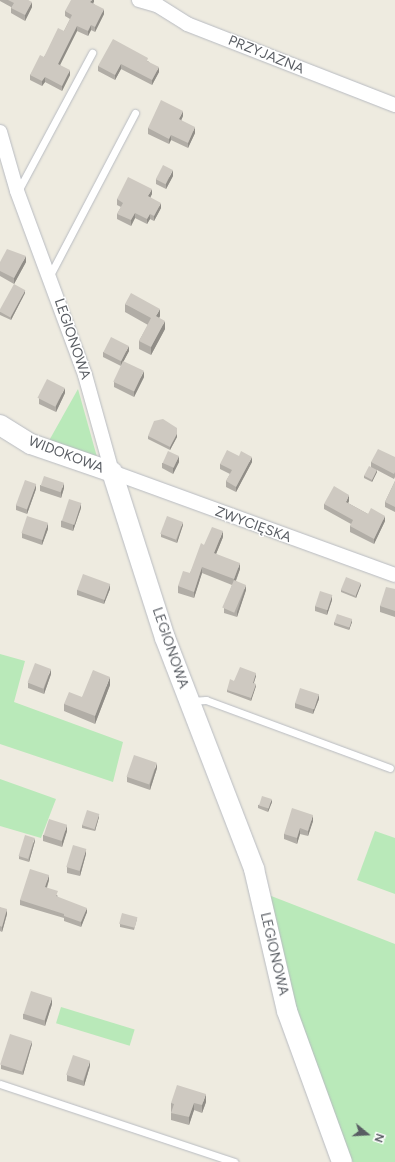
<!DOCTYPE html>
<html>
<head>
<meta charset="utf-8">
<style>
	body { margin:0 }
	#map { position:relative; width:395px; height:1162px; overflow:hidden; background:#eeebe0; font-family:Figtree,sans-serif }
	div>[style] { position:absolute }
	[style*='--x'] { left:calc(var(--x)*1px); top:calc(var(--y)*1px); width:calc(var(--w)*1px); rotate:calc(var(--a)*1deg) }
	.green>* { inset:0; background:#b9e9b9; transform-origin:0 0 }
	.roads { filter:drop-shadow(0 0 1px #b8bbc1) drop-shadow(0 0 1px #b8bbc1) }
	.lane>* { height:7px; margin:-3.5px; padding:0 3.5px; transform-origin:3.5px; border-radius:3.5px; background:#fff }
	.street>* { height:14px; margin:-7px; padding:0 7px; transform-origin:7px; border-radius:7px; background:#fff }
	.secondary>* { height:20px; margin:-10px; padding:0 10px; transform-origin:10px; border-radius:10px; background:#fff }
	.wall>* { inset:0; background:#b1ada6 }
	.shaded-wall>* { inset:0; background:#908d87 }
	.building>* { inset:0; background:#cec9c1; transform-origin:0 0 }
	span { translate:-50% -50%; white-space:nowrap; text-align:center; line-height:1.15; -webkit-text-stroke:3px #fff; paint-order:stroke }
	.street-label { font-size:14px; color:#595d63 }
	.north { position:absolute; left:347px; top:1114px; width:40px; height:40px; -webkit-text-stroke:3px #fff; paint-order:stroke; rotate:108deg; font-size:11px; font-weight:700; line-height:16px; text-align:center; color:#595d63 }
	.north::after { content:''; display:block; margin:auto; width:14px; height:18px; background:#595d63; clip-path:polygon(50% 0,100% 100%,50% 72%,0 100%) }
</style>
</head>
<body>
<div id="map">
	<div class="green">
		<i style="clip-path:polygon(78px 389px,97px 457px,46px 446px)"></i>
		<i style="clip-path:polygon(0 654px,25px 661px,14px 702px,123px 742px,113px 782px,0 744px)"></i>
		<i style="clip-path:polygon(0 779px,56px 799px,41px 838px,0 826px)"></i>
		<i style="clip-path:polygon(375px 831px,395px 838px,395px 894px,357px 880px)"></i>
		<i style="clip-path:polygon(266px 894px,395px 944px,395px 1162px,348px 1162px,305px 1048px)"></i>
		<i style="left:61px;top:1007px;width:77px;height:17px;rotate:17deg"></i>
	</div>
	<div class="roads">
		<div class="lane">
			<i style="--x:18;--y:191;--w:157;--a:-61.8"></i>
			<i style="--x:50;--y:275;--w:183;--a:-62.3"></i>
			<i style="--x:190;--y:701;--w:16;--a:-4"></i>
			<i style="--x:206;--y:700;--w:196;--a:20.3"></i>
			<i style="--x:0;--y:1084;--w:247;--a:18.4"></i>
		</div>
		<div class="street">
			<i style="--x:139;--y:0;--w:19;--a:16"></i>
			<i style="--x:157;--y:5;--w:36;--a:32"></i>
			<i style="--x:187;--y:24;--w:223;--a:21.3"></i>
			<i style="--x:0;--y:132;--w:61;--a:73.9"></i>
			<i style="--x:17;--y:191;--w:196;--a:69.7"></i>
			<i style="--x:85;--y:375;--w:101;--a:74.4"></i>
			<i style="--x:112;--y:472;--w:301;--a:20"></i>
		</div>
		<div class="secondary">
			<i style="--x:0;--y:425;--w:36;--a:32"></i>
			<i style="--x:31;--y:444;--w:86;--a:19.1"></i>
			<i style="--x:112;--y:472;--w:174;--a:72.3"></i>
			<i style="--x:165;--y:638;--w:248;--a:68.9"></i>
			<i style="--x:254;--y:869;--w:146;--a:76.9"></i>
			<i style="--x:287;--y:1011;--w:161;--a:70"></i>
		</div>
	</div>
	<div class="wall">
		<i style="clip-path:polygon(0 0,28px 0,32px 7px,25px 21px,11px 13px,11px 7px,0 1px)"></i>
		<i style="clip-path:polygon(94px 0,93px 3px,104px 14px,95px 32px,91px 30px,88px 36px,77px 31px,60px 65px,70px 75px,62px 91px,45px 82px,42px 86px,30px 80px,30px 75px,64px 31px,70px 19px,65px 16px,65px 11px)"></i>
		<i style="clip-path:polygon(148px 61px,159px 72px,152px 85px,121px 69px,115px 80px,98px 71px,98px 66px)"></i>
		<i style="clip-path:polygon(183px 116px,181px 120px,195px 133px,188px 148px,171px 140px,169px 144px,148px 134px,148px 128px)"></i>
		<i style="clip-path:polygon(173px 176px,166px 189px,156px 184px,156px 179px)"></i>
		<i style="clip-path:polygon(152px 194px,150px 197px,161px 208px,154px 221px,150px 219px,147px 224px,135px 218px,131px 226px,117px 219px,117px 214px,121px 207px,117px 205px,117px 199px)"></i>
		<i style="clip-path:polygon(0 262px,26px 262px,14px 284px,0 276px)"></i>
		<i style="clip-path:polygon(25px 293px,11px 320px,0 315px,0 312px)"></i>
		<i style="clip-path:polygon(125px 304px,160px 316px,159px 318px,165px 329px,151px 355px,139px 349px,139px 341px,148px 325px,125px 312px)"></i>
		<i style="clip-path:polygon(129px 351px,121px 366px,103px 357px,103px 352px)"></i>
		<i style="clip-path:polygon(144px 377px,134px 397px,114px 387px,114px 382px)"></i>
		<i style="clip-path:polygon(65px 393px,56px 412px,39px 404px,39px 398px)"></i>
		<i style="clip-path:polygon(177px 431px,177px 437px,170px 450px,148px 439px,148px 436px)"></i>
		<i style="clip-path:polygon(395px 457px,395px 477px,394px 479px,377px 470px,377px 472px,372px 482px,364px 478px,364px 476px,371px 467px,371px 462px)"></i>
		<i style="clip-path:polygon(179px 462px,173px 474px,162px 468px,162px 463px)"></i>
		<i style="clip-path:polygon(252px 462px,236px 492px,226px 487px,226px 481px,230px 474px,220px 469px,220px 464px)"></i>
		<i style="clip-path:polygon(395px 481px,395px 512px,385px 507px,385px 502px)"></i>
		<i style="clip-path:polygon(40px 485px,64px 488px,61px 498px,40px 491px)"></i>
		<i style="clip-path:polygon(36px 489px,27px 514px,16px 510px,16px 505px)"></i>
		<i style="clip-path:polygon(349px 501px,348px 503px,368px 514px,385px 521px,374px 544px,350px 532px,350px 526px,351px 524px,324px 509px,324px 504px)"></i>
		<i style="clip-path:polygon(81px 508px,73px 531px,61px 527px,61px 521px)"></i>
		<i style="clip-path:polygon(183px 525px,177px 543px,161px 537px,161px 534px)"></i>
		<i style="clip-path:polygon(48px 529px,42px 545px,22px 538px,22px 533px)"></i>
		<i style="clip-path:polygon(223px 537px,216px 554px,240px 569px,236px 581px,246px 590px,237px 617px,224px 613px,224px 608px,232px 585px,202px 573px,194px 598px,178px 593px,178px 586px,190px 573px,204px 545px)"></i>
		<i style="clip-path:polygon(361px 585px,356px 598px,341px 592px,341px 590px)"></i>
		<i style="clip-path:polygon(110px 589px,104px 604px,77px 595px,77px 590px)"></i>
		<i style="clip-path:polygon(395px 589px,395px 617px,380px 612px,380px 606px)"></i>
		<i style="clip-path:polygon(332px 600px,327px 615px,315px 611px,315px 606px)"></i>
		<i style="clip-path:polygon(334px 622px,352px 622px,349px 630px,334px 625px)"></i>
		<i style="clip-path:polygon(51px 674px,44px 694px,28px 688px,28px 683px)"></i>
		<i style="clip-path:polygon(256px 676px,254px 683px,256px 686px,251px 701px,227px 692px,227px 690px,234px 681px)"></i>
		<i style="clip-path:polygon(110px 685px,95px 724px,64px 711px,64px 704px,82px 697px)"></i>
		<i style="clip-path:polygon(319px 699px,313px 714px,295px 708px,295px 703px)"></i>
		<i style="clip-path:polygon(157px 768px,150px 790px,127px 782px,127px 777px)"></i>
		<i style="clip-path:polygon(272px 802px,268px 812px,258px 808px,258px 805px)"></i>
		<i style="clip-path:polygon(99px 817px,95px 831px,82px 828px,82px 825px)"></i>
		<i style="clip-path:polygon(313px 821px,308px 836px,300px 834px,297px 844px,284px 839px,284px 834px)"></i>
		<i style="clip-path:polygon(67px 831px,62px 847px,43px 841px,43px 835px)"></i>
		<i style="clip-path:polygon(35px 841px,29px 862px,19px 859px,19px 856px)"></i>
		<i style="clip-path:polygon(86px 854px,80px 876px,67px 873px,67px 867px)"></i>
		<i style="clip-path:polygon(49px 880px,47px 888px,58px 896px,57px 897px,87px 912px,81px 927px,64px 921px,64px 918px,20px 905px,20px 900px)"></i>
		<i style="clip-path:polygon(0 907px,7px 914px,2px 932px,0 931px)"></i>
		<i style="clip-path:polygon(137px 919px,134px 930px,120px 927px,120px 924px)"></i>
		<i style="clip-path:polygon(52px 1004px,45px 1026px,23px 1019px,23px 1014px)"></i>
		<i style="clip-path:polygon(32px 1044px,23px 1075px,1px 1069px,1px 1065px)"></i>
		<i style="clip-path:polygon(90px 1066px,84px 1086px,67px 1081px,67px 1075px)"></i>
		<i style="clip-path:polygon(206px 1102px,202px 1113px,194px 1110px,189px 1125px,171px 1120px,171px 1103px)"></i>
	</div>
	<div class="shaded-wall">
		<i style="clip-path:polygon(92px 0,94px 0,94px 2px,90px 7px,90px 2px)"></i>
		<i style="clip-path:polygon(32px 2px,32px 7px,25px 21px,25px 15px)"></i>
		<i style="clip-path:polygon(104px 9px,104px 14px,95px 32px,95px 27px)"></i>
		<i style="clip-path:polygon(91px 25px,91px 30px,88px 36px,88px 31px)"></i>
		<i style="clip-path:polygon(77px 26px,77px 31px,58px 69px,58px 64px)"></i>
		<i style="clip-path:polygon(121px 64px,121px 69px,115px 80px,115px 75px)"></i>
		<i style="clip-path:polygon(159px 67px,159px 72px,152px 85px,152px 80px)"></i>
		<i style="clip-path:polygon(70px 70px,70px 75px,62px 91px,62px 86px)"></i>
		<i style="clip-path:polygon(45px 77px,45px 82px,42px 86px,42px 81px)"></i>
		<i style="clip-path:polygon(183px 111px,183px 116px,179px 125px,179px 119px)"></i>
		<i style="clip-path:polygon(195px 127px,195px 133px,188px 148px,188px 143px)"></i>
		<i style="clip-path:polygon(171px 135px,171px 140px,169px 144px,169px 139px)"></i>
		<i style="clip-path:polygon(173px 170px,173px 176px,166px 189px,166px 184px)"></i>
		<i style="clip-path:polygon(152px 189px,152px 194px,148px 202px,148px 196px)"></i>
		<i style="clip-path:polygon(161px 203px,161px 208px,154px 221px,154px 216px)"></i>
		<i style="clip-path:polygon(135px 213px,135px 218px,131px 226px,131px 220px)"></i>
		<i style="clip-path:polygon(150px 214px,150px 219px,147px 224px,147px 219px)"></i>
		<i style="clip-path:polygon(26px 256px,26px 262px,14px 284px,14px 278px)"></i>
		<i style="clip-path:polygon(25px 290px,25px 293px,11px 320px,11px 317px)"></i>
		<i style="clip-path:polygon(160px 309px,160px 316px,156px 324px,156px 316px)"></i>
		<i style="clip-path:polygon(165px 321px,165px 329px,151px 355px,151px 347px)"></i>
		<i style="clip-path:polygon(129px 346px,129px 351px,121px 366px,121px 361px)"></i>
		<i style="clip-path:polygon(144px 371px,144px 377px,134px 397px,134px 391px)"></i>
		<i style="clip-path:polygon(65px 388px,65px 393px,56px 412px,56px 406px)"></i>
		<i style="clip-path:polygon(177px 428px,177px 437px,170px 450px,170px 447px)"></i>
		<i style="clip-path:polygon(179px 456px,179px 462px,173px 474px,173px 468px)"></i>
		<i style="clip-path:polygon(252px 457px,252px 462px,236px 492px,236px 487px)"></i>
		<i style="clip-path:polygon(377px 470px,377px 472px,372px 482px,372px 480px)"></i>
		<i style="clip-path:polygon(64px 483px,64px 488px,61px 498px,61px 492px)"></i>
		<i style="clip-path:polygon(36px 484px,36px 489px,27px 514px,27px 508px)"></i>
		<i style="clip-path:polygon(349px 495px,349px 501px,346px 508px,346px 502px)"></i>
		<i style="clip-path:polygon(81px 503px,81px 508px,73px 531px,73px 525px)"></i>
		<i style="clip-path:polygon(385px 516px,385px 521px,374px 544px,374px 539px)"></i>
		<i style="clip-path:polygon(183px 522px,183px 525px,177px 543px,177px 540px)"></i>
		<i style="clip-path:polygon(48px 523px,48px 529px,42px 545px,42px 540px)"></i>
		<i style="clip-path:polygon(223px 531px,223px 537px,214px 559px,214px 553px)"></i>
		<i style="clip-path:polygon(240px 563px,240px 569px,234px 585px,234px 579px)"></i>
		<i style="clip-path:polygon(202px 567px,202px 573px,194px 598px,194px 592px)"></i>
		<i style="clip-path:polygon(361px 583px,361px 585px,356px 598px,356px 595px)"></i>
		<i style="clip-path:polygon(110px 584px,110px 589px,104px 604px,104px 599px)"></i>
		<i style="clip-path:polygon(246px 585px,246px 590px,237px 617px,237px 612px)"></i>
		<i style="clip-path:polygon(332px 595px,332px 600px,327px 615px,327px 610px)"></i>
		<i style="clip-path:polygon(352px 619px,352px 622px,349px 630px,349px 628px)"></i>
		<i style="clip-path:polygon(51px 669px,51px 674px,44px 694px,44px 689px)"></i>
		<i style="clip-path:polygon(256px 673px,256px 676px,253px 685px,253px 683px)"></i>
		<i style="clip-path:polygon(110px 677px,110px 685px,95px 724px,95px 716px)"></i>
		<i style="clip-path:polygon(256px 684px,256px 686px,251px 701px,251px 698px)"></i>
		<i style="clip-path:polygon(319px 694px,319px 699px,313px 714px,313px 709px)"></i>
		<i style="clip-path:polygon(157px 763px,157px 768px,150px 790px,150px 785px)"></i>
		<i style="clip-path:polygon(272px 799px,272px 802px,268px 812px,268px 809px)"></i>
		<i style="clip-path:polygon(99px 814px,99px 817px,95px 831px,95px 829px)"></i>
		<i style="clip-path:polygon(313px 815px,313px 821px,308px 836px,308px 831px)"></i>
		<i style="clip-path:polygon(67px 825px,67px 831px,62px 847px,62px 841px)"></i>
		<i style="clip-path:polygon(300px 828px,300px 834px,297px 844px,297px 838px)"></i>
		<i style="clip-path:polygon(35px 838px,35px 841px,29px 862px,29px 859px)"></i>
		<i style="clip-path:polygon(86px 849px,86px 854px,80px 876px,80px 871px)"></i>
		<i style="clip-path:polygon(49px 875px,49px 880px,45px 892px,45px 887px)"></i>
		<i style="clip-path:polygon(87px 908px,87px 912px,81px 927px,81px 922px)"></i>
		<i style="clip-path:polygon(7px 909px,7px 914px,2px 932px,2px 927px)"></i>
		<i style="clip-path:polygon(52px 998px,52px 1004px,45px 1026px,45px 1020px)"></i>
		<i style="clip-path:polygon(32px 1041px,32px 1044px,23px 1075px,23px 1072px)"></i>
		<i style="clip-path:polygon(90px 1061px,90px 1066px,84px 1086px,84px 1081px)"></i>
		<i style="clip-path:polygon(206px 1094px,206px 1102px,202px 1113px,202px 1105px)"></i>
		<i style="clip-path:polygon(194px 1103px,194px 1110px,189px 1125px,189px 1117px)"></i>
	</div>
	<div class="building">
		<i style="clip-path:polygon(8px 0,28px 0,32px 2px,25px 15px,11px 8px,14px 3px)"></i>
		<i style="clip-path:polygon(71px 0,92px 0,90px 2px,104px 9px,95px 27px,91px 25px,88px 31px,77px 26px,58px 64px,70px 70px,62px 86px,45px 77px,42px 81px,30px 75px,40px 55px,44px 57px,58px 28px,64px 31px,72px 15px,65px 11px)"></i>
		<i style="clip-path:polygon(113px 39px,148px 58px,147px 61px,159px 67px,152px 80px,121px 64px,115px 75px,98px 66px)"></i>
		<i style="clip-path:polygon(161px 100px,183px 111px,179px 119px,195px 127px,188px 143px,171px 135px,169px 139px,148px 128px)"></i>
		<i style="left:163px;top:165px;width:11px;height:16px;rotate:27deg"></i>
		<i style="clip-path:polygon(128px 177px,152px 189px,148px 196px,161px 203px,154px 216px,150px 214px,147px 219px,135px 213px,131px 220px,117px 214px,123px 203px,117px 199px)"></i>
		<i style="clip-path:polygon(7px 249px,26px 256px,14px 278px,0 271px,0 262px)"></i>
		<i style="left:14px;top:284px;width:13px;height:31px;rotate:29deg"></i>
		<i style="clip-path:polygon(131px 293px,160px 309px,156px 316px,165px 321px,151px 347px,139px 341px,151px 318px,125px 304px)"></i>
		<i style="left:111px;top:337px;width:20px;height:17px;rotate:27deg"></i>
		<i style="left:123px;top:361px;width:23px;height:23px;rotate:25deg"></i>
		<i style="left:47px;top:379px;width:20px;height:21px;rotate:27deg"></i>
		<i style="clip-path:polygon(163px 419px,177px 428px,177px 434px,170px 447px,148px 436px,154px 421px)"></i>
		<i style="clip-path:polygon(378px 449px,395px 457px,395px 472px,394px 474px,371px 462px)"></i>
		<i style="clip-path:polygon(227px 450px,239px 456px,241px 451px,252px 457px,236px 487px,226px 481px,232px 470px,220px 464px)"></i>
		<i style="left:168px;top:451px;width:12px;height:13px;rotate:24deg"></i>
		<i style="left:369px;top:466px;width:9px;height:11px;rotate:27deg"></i>
		<i style="left:44px;top:476px;width:21px;height:10px;rotate:19deg"></i>
		<i style="left:25px;top:480px;width:12px;height:27px;rotate:20deg"></i>
		<i style="clip-path:polygon(395px 481px,395px 507px,385px 502px)"></i>
		<i style="clip-path:polygon(334px 486px,349px 495px,346px 502px,368px 514px,371px 508px,385px 516px,374px 539px,350px 526px,353px 520px,324px 504px)"></i>
		<i style="left:69px;top:499px;width:13px;height:23px;rotate:18deg"></i>
		<i style="left:27px;top:516px;width:22px;height:18px;rotate:18deg"></i>
		<i style="left:167px;top:516px;width:17px;height:19px;rotate:21deg"></i>
		<i style="clip-path:polygon(212px 527px,223px 531px,214px 553px,240px 563px,234px 579px,202px 567px,194px 592px,178px 586px,183px 571px,190px 573px,201px 543px,204px 545px)"></i>
		<i style="left:83px;top:574px;width:29px;height:17px;rotate:20deg"></i>
		<i style="left:346px;top:577px;width:16px;height:14px;rotate:22deg"></i>
		<i style="left:234px;top:580px;width:13px;height:30px;rotate:23deg"></i>
		<i style="clip-path:polygon(386px 587px,395px 589px,395px 611px,380px 606px)"></i>
		<i style="left:320px;top:591px;width:13px;height:16px;rotate:18deg"></i>
		<i style="left:337px;top:614px;width:16px;height:9px;rotate:18deg"></i>
		<i style="left:35px;top:663px;width:17px;height:21px;rotate:21deg"></i>
		<i style="clip-path:polygon(240px 667px,256px 673px,253px 683px,256px 684px,251px 698px,227px 690px,230px 679px,234px 681px)"></i>
		<i style="clip-path:polygon(93px 670px,110px 677px,95px 716px,64px 704px,69px 692px,82px 697px)"></i>
		<i style="left:300px;top:688px;width:20px;height:16px;rotate:18deg"></i>
		<i style="left:134px;top:755px;width:24px;height:23px;rotate:19deg"></i>
		<i style="left:262px;top:796px;width:10px;height:10px;rotate:17deg"></i>
		<i style="clip-path:polygon(292px 808px,313px 815px,308px 831px,300px 828px,297px 838px,284px 834px)"></i>
		<i style="left:87px;top:810px;width:13px;height:16px;rotate:18deg"></i>
		<i style="left:49px;top:819px;width:19px;height:17px;rotate:18deg"></i>
		<i style="left:25px;top:835px;width:10px;height:22px;rotate:17deg"></i>
		<i style="left:73px;top:845px;width:14px;height:23px;rotate:17deg"></i>
		<i style="clip-path:polygon(30px 869px,49px 875px,45px 887px,58px 891px,56px 896px,87px 908px,81px 922px,64px 916px,64px 914px,20px 900px)"></i>
		<i style="clip-path:polygon(0 907px,7px 909px,2px 927px,0 926px)"></i>
		<i style="left:122px;top:913px;width:16px;height:11px;rotate:15deg"></i>
		<i style="left:31px;top:991px;width:22px;height:24px;rotate:18deg"></i>
		<i style="left:10px;top:1034px;width:23px;height:32px;rotate:18deg"></i>
		<i style="left:73px;top:1055px;width:18px;height:21px;rotate:19deg"></i>
		<i style="clip-path:polygon(177px 1085px,206px 1094px,202px 1105px,194px 1103px,189px 1117px,171px 1113px,174px 1104px,171px 1103px)"></i>
	</div>
	<div class="street-label">
		<span style="left:266px;top:55px;rotate:22deg">PRZYJAZNA</span>
		<span style="left:72px;top:339px;rotate:71deg">LEGIONOWA</span>
		<span style="left:66px;top:455px;rotate:21deg">WIDOKOWA</span>
		<span style="left:253px;top:525px;rotate:20deg">ZWYCIĘSKA</span>
		<span style="left:170px;top:648px;rotate:71deg">LEGIONOWA</span>
		<span style="left:274px;top:954px;rotate:77deg">LEGIONOWA</span>
	</div>
	<div class="north">N</div>
</div>
</body>
</html>
